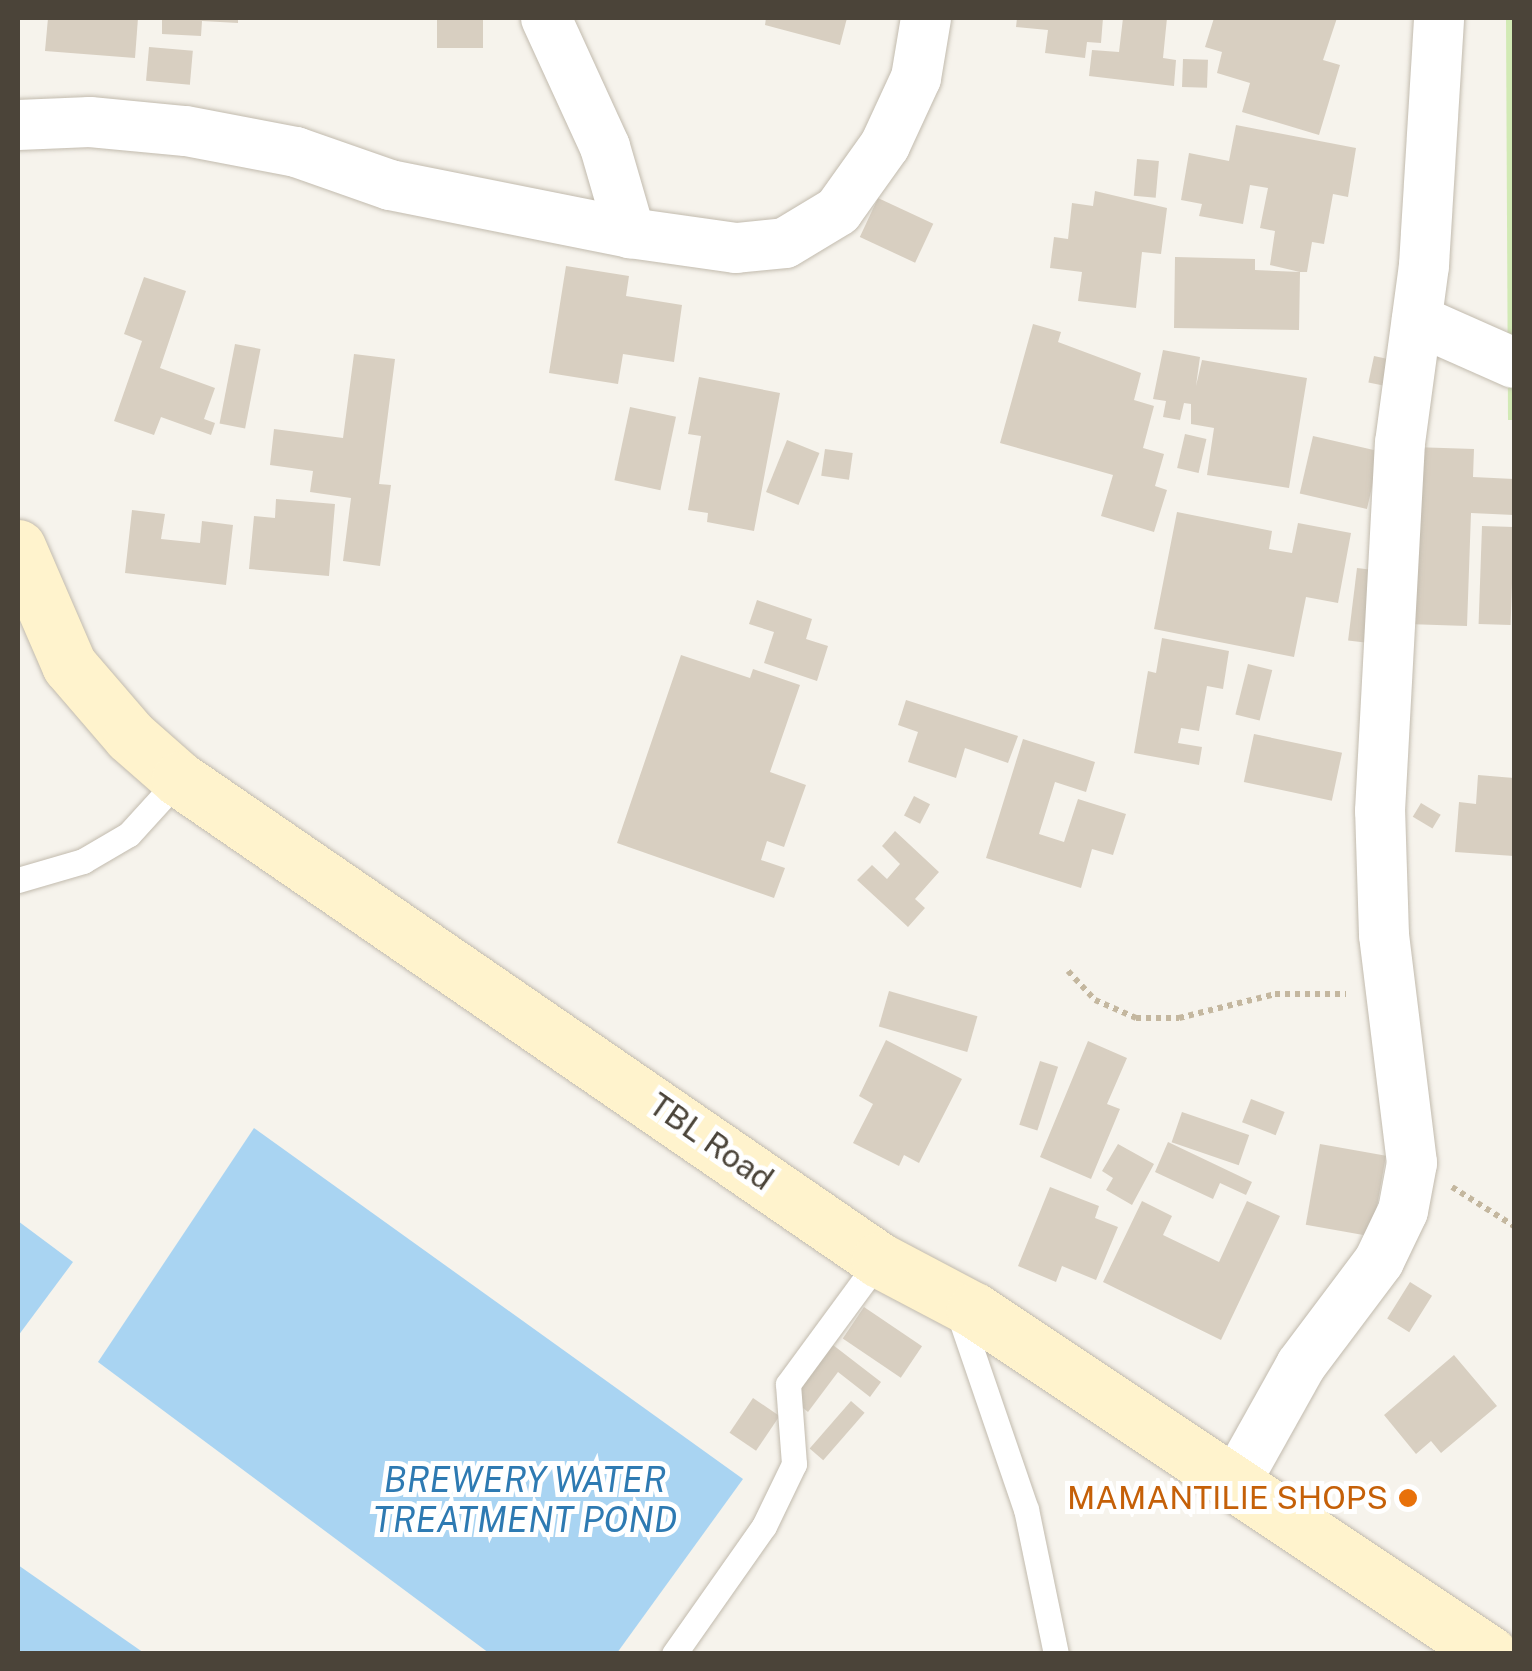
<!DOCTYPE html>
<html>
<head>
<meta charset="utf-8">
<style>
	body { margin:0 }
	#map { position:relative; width:1532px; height:1671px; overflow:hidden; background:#f6f3ec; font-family:"Public Sans",sans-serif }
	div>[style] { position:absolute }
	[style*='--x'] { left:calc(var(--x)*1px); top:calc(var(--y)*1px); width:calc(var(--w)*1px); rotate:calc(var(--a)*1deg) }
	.green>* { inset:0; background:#d2eab5 }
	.water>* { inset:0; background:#a9d4f2 }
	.building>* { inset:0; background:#d8cfc1; transform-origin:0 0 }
	.path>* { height:6px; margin-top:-3px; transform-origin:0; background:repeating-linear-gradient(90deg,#c4b79f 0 5px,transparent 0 10px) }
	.roads { filter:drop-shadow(0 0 2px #c2bbae) drop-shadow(0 0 2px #c2bbae) }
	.lane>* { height:25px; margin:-12.5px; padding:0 12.5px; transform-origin:12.5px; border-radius:12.5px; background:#fff }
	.street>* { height:50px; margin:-25px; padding:0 25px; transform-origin:25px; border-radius:25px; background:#fff }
	.secondary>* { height:55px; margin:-27.5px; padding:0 27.5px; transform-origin:27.5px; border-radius:27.5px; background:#fff3cd }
	.dots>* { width:28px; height:28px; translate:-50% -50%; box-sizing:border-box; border:5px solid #fff; border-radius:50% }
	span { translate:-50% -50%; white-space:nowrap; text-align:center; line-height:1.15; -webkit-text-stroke:10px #fff; paint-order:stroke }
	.street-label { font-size:32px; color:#4b4439 }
	.food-label { font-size:32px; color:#c56008 }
	.right { translate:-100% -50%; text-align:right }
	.water-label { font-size:35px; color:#2e7ab2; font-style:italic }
	.frame { position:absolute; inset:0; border:20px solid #4b4439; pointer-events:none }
</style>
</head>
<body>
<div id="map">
	<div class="green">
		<i style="clip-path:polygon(1506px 18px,1514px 18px,1514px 420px,1508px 420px)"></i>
	</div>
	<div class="water">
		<i style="clip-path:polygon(254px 1128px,743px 1479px,617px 1653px,489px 1653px,98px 1362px)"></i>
		<i style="clip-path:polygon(18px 1221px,73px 1262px,18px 1336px)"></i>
		<i style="clip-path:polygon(18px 1565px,144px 1653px,18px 1653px)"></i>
	</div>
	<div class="building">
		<i style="clip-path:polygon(48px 18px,138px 18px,135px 58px,45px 51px)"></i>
		<i style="clip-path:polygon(162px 18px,238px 18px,238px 23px,202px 21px,201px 36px,162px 34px)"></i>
		<i style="left:437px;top:18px;width:46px;height:30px"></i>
		<i style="clip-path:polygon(766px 18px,847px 18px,840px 45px,765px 25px)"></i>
		<i style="clip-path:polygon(1017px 18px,1103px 18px,1101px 43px,1087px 42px,1085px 58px,1045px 53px,1048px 30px,1016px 27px)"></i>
		<i style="clip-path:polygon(1123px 18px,1167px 18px,1163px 58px,1176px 60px,1174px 86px,1089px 76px,1092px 50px,1119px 52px)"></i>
		<i style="clip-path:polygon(1214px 18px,1337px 18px,1323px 60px,1340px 65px,1319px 135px,1242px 112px,1250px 83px,1217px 73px,1222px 52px,1205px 47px)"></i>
		<i style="left:149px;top:47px;width:44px;height:34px;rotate:5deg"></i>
		<i style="left:1183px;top:59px;width:25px;height:28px;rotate:2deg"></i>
		<i style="clip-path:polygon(1236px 125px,1356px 148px,1348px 197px,1333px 194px,1324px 244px,1312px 242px,1307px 272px,1300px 272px,1299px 330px,1174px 328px,1175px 257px,1255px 259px,1255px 270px,1300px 272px,1270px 265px,1275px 231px,1260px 228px,1268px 188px,1250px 185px,1243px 224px,1199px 216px,1202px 204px,1181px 200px,1189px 153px,1229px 161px)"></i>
		<i style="left:1137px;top:159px;width:22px;height:37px;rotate:5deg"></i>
		<i style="clip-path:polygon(1095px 191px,1167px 208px,1161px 254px,1142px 252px,1136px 308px,1078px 301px,1082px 272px,1050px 268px,1054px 237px,1068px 239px,1072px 203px,1093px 206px)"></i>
		<i style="left:878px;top:198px;width:61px;height:43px;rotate:25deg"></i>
		<i style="clip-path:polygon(566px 266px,629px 276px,626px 296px,682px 305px,674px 362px,623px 354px,618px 384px,549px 373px)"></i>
		<i style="clip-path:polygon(144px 277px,186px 291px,160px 368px,215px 388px,204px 419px,215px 423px,211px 435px,161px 417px,154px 435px,114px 421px,142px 341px,124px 334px)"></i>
		<i style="clip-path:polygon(1033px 324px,1061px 332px,1058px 342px,1141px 373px,1134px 400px,1154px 406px,1143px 448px,1164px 454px,1155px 486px,1167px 490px,1154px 532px,1101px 516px,1113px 475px,1000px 443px)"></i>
		<i style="left:235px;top:344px;width:26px;height:81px;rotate:11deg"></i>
		<i style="clip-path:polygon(1163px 350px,1200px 357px,1196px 386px,1202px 360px,1307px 378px,1289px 488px,1207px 475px,1214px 428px,1191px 424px,1191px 404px,1184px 403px,1180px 420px,1163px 417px,1166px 401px,1153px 399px)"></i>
		<i style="clip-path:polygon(354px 354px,395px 359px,379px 484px,391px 485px,380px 566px,343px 561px,351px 498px,310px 492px,313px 471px,270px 465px,274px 429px,343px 438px)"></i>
		<i style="left:1374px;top:356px;width:19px;height:27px;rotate:12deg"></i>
		<i style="clip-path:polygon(699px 377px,780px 393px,754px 531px,707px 522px,708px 513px,688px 510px,701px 436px,688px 434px)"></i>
		<i style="left:630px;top:407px;width:47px;height:75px;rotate:12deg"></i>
		<i style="left:1185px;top:434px;width:22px;height:35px;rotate:13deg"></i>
		<i style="left:1313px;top:436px;width:69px;height:59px;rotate:13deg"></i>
		<i style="left:787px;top:440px;width:35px;height:56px;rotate:22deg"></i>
		<i style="clip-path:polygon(1413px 447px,1474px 449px,1473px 477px,1514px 479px,1514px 515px,1471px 513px,1467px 626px,1407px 624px)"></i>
		<i style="left:825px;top:449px;width:28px;height:27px;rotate:8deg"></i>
		<i style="clip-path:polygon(276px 499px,335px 504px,329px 576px,249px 569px,254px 516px,275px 518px)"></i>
		<i style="clip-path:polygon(132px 510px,165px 514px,161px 539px,200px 543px,202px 521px,233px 525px,226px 585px,125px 573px)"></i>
		<i style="clip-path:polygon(1177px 512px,1272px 531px,1269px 549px,1292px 553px,1298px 523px,1351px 533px,1338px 603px,1306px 597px,1294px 657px,1154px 629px)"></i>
		<i style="left:1482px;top:526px;width:32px;height:98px;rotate:2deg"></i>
		<i style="left:1357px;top:568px;width:23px;height:73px;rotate:7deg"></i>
		<i style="clip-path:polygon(757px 600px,812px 619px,806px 639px,828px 646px,817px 681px,764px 663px,774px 632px,749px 624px)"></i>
		<i style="clip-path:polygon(1162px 638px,1229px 651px,1223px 689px,1207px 686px,1199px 731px,1181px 728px,1178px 743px,1202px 747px,1199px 765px,1134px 753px,1148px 671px,1156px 673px)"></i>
		<i style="clip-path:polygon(681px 655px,750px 678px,753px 669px,800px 685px,770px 772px,806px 785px,784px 847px,767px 841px,761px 860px,785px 868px,774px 898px,617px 843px)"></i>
		<i style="left:1248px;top:664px;width:25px;height:52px;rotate:14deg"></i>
		<i style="clip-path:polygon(906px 700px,1018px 736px,1008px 763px,965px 748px,956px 778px,908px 762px,918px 732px,898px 725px)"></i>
		<i style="left:1254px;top:734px;width:90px;height:49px;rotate:12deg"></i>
		<i style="clip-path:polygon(1023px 739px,1095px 762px,1086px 792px,1055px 782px,1039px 834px,1064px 842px,1078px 799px,1126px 814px,1113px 855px,1092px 849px,1081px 888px,986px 858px)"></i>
		<i style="clip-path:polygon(1478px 775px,1514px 778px,1514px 856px,1455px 852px,1459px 802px,1476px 804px)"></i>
		<i style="left:914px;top:796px;width:18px;height:22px;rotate:27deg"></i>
		<i style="left:1421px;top:803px;width:23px;height:16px;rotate:31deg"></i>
		<i style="clip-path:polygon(895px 831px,939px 872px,915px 899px,925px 908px,908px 927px,857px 880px,872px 865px,887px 879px,900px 864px,882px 846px)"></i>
		<i style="left:889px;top:991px;width:92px;height:37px;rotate:16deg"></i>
		<i style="clip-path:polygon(886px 1040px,962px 1079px,919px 1163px,904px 1155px,899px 1166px,853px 1143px,873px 1104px,859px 1096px)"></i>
		<i style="clip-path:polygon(1088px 1041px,1127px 1058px,1107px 1104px,1120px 1109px,1091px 1179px,1040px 1157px)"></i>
		<i style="left:1040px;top:1061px;width:19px;height:67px;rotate:18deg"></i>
		<i style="left:1251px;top:1099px;width:36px;height:25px;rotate:21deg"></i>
		<i style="left:1182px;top:1112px;width:71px;height:32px;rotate:19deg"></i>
		<i style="clip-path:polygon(1168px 1142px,1252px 1182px,1246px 1195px,1220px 1183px,1213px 1199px,1155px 1172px)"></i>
		<i style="clip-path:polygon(1118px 1144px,1154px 1164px,1132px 1205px,1106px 1190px,1113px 1178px,1102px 1171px)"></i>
		<i style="left:1320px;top:1144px;width:67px;height:82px;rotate:10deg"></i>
		<i style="clip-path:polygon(1050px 1187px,1099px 1206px,1095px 1218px,1118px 1227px,1096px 1280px,1062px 1266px,1056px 1282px,1018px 1266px)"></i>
		<i style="clip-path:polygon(1142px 1201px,1172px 1216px,1163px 1235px,1219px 1262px,1247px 1201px,1280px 1216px,1221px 1340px,1103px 1282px)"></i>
		<i style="left:1410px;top:1282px;width:26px;height:43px;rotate:32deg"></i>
		<i style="left:864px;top:1307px;width:70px;height:38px;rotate:34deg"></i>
		<i style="clip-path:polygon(833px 1345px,881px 1382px,870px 1397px,838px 1372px,808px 1412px,792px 1399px)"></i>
		<i style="clip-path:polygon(1454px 1355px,1497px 1406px,1441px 1453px,1431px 1441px,1416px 1454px,1384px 1415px)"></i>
		<i style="left:753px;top:1398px;width:32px;height:42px;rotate:34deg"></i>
		<i style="left:851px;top:1401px;width:18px;height:63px;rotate:41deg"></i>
	</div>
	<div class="path">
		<i style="--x:1068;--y:971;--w:40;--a:47"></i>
		<i style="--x:1095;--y:1000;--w:45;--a:23.7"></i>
		<i style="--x:1136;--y:1018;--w:43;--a:0"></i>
		<i style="--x:1179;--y:1018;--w:99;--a:-14"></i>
		<i style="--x:1275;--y:994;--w:71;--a:0"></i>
		<i style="--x:1452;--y:1187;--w:73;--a:32.2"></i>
	</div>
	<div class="roads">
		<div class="lane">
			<i style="--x:18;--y:880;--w:68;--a:-16.3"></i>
			<i style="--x:83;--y:861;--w:53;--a:-30.4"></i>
			<i style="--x:129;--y:834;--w:74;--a:-47.7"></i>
			<i style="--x:957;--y:1308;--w:213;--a:71.1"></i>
			<i style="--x:1026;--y:1509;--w:148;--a:78.3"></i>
			<i style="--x:674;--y:1654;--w:156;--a:-54.9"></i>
			<i style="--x:764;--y:1526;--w:69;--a:-64.2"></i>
			<i style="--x:794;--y:1464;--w:80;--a:-94.3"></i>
			<i style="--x:788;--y:1384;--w:154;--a:-53.7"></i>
		</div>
		<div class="street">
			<i style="--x:546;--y:18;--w:142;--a:65.4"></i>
			<i style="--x:605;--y:147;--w:90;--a:73.8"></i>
			<i style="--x:18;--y:125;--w:72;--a:-2.4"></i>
			<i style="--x:90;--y:122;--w:96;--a:5.4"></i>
			<i style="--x:186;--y:131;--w:112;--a:10.8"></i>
			<i style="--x:296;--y:152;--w:100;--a:19.3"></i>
			<i style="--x:390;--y:185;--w:245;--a:11.3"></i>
			<i style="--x:630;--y:233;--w:107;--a:8.1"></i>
			<i style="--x:736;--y:248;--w:49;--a:-5.8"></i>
			<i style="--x:785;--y:243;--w:62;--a:-31.1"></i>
			<i style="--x:838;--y:211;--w:81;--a:-54.5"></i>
			<i style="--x:885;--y:145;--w:74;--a:-65.2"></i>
			<i style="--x:916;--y:78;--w:61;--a:-80.5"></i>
			<i style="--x:1417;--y:320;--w:106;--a:23.9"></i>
			<i style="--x:1234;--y:1485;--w:137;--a:-60.8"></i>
			<i style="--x:1301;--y:1365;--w:130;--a:-53.1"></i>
			<i style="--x:1379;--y:1261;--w:55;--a:-64.4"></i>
			<i style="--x:1403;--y:1211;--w:49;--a:-79.4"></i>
			<i style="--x:1412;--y:1163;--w:230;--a:-97"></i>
			<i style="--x:1384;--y:935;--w:124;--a:-91.8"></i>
			<i style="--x:1380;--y:811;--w:369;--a:-86.9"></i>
			<i style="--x:1400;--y:443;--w:180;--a:-82.3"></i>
			<i style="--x:1424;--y:265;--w:247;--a:-86.5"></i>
		</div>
		<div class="secondary">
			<i style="--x:18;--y:547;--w:129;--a:66.6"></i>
			<i style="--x:69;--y:665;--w:94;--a:49.3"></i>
			<i style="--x:130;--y:736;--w:65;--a:41.3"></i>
			<i style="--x:179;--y:779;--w:849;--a:34.49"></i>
			<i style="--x:879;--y:1260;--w:107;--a:27.8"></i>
			<i style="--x:974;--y:1310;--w:620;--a:33.69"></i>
		</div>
	</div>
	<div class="dots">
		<i style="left:1408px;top:1498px;background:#e8710a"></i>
	</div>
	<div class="street-label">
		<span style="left:711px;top:1142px;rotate:35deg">TBL Road</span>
	</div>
	<div class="food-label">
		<span class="right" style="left:1388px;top:1498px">MAMANTILIE SHOPS</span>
	</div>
	<div class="water-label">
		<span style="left:525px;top:1500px">BREWERY WATER<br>TREATMENT POND</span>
	</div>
	<div class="frame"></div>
</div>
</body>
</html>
